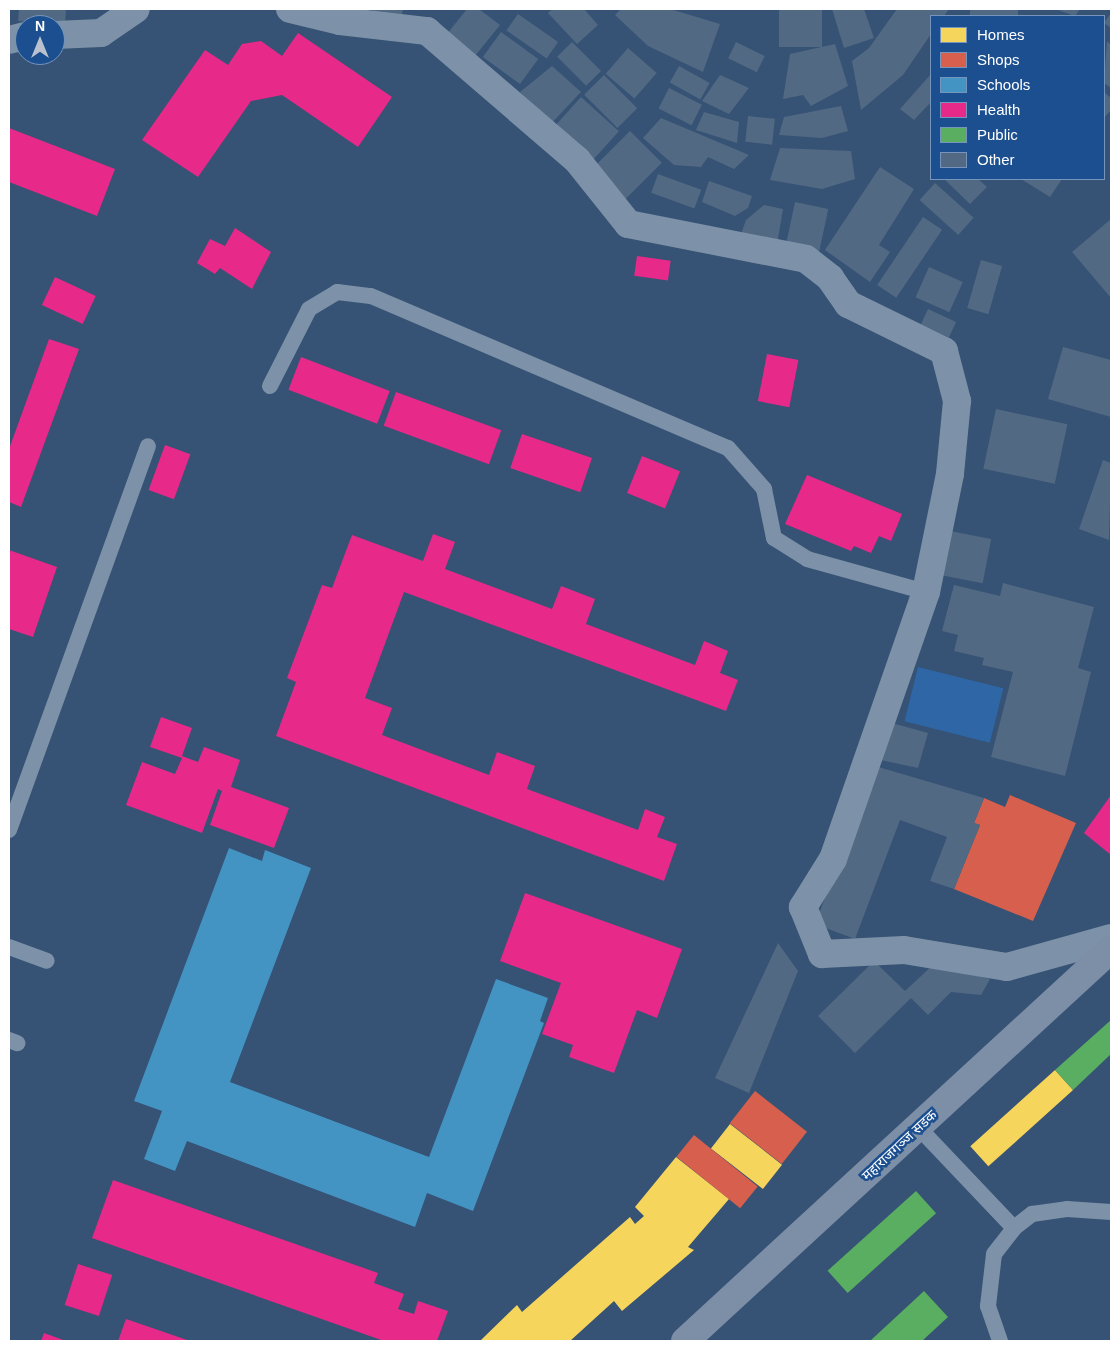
<!DOCTYPE html>
<html>
<head>
<meta charset="utf-8">
<style>
	body { margin:0 }
	#map { position:relative; width:1120px; height:1350px; overflow:hidden; background:#365274; font-family:Arial,"Noto Sans Devanagari",sans-serif }
	div>[style] { position:absolute }
	[style*='--x'] { left:calc(var(--x)*1px); top:calc(var(--y)*1px); width:calc(var(--w)*1px); rotate:calc(var(--a)*1deg) }
	.green>* { inset:0; background:#2f66a5; transform-origin:0 0 }
	.homes>* { inset:0; background:#f6d55c; transform-origin:0 0 }
	.shops>* { inset:0; background:#d6604d; transform-origin:0 0 }
	.schools>* { inset:0; background:#4393c3 }
	.health>* { inset:0; background:#e7298a; transform-origin:0 0 }
	.public>* { inset:0; background:#5aae61; transform-origin:0 0 }
	.building>* { inset:0; background:#526984; transform-origin:0 0 }
	.lane>* { height:16px; margin:-8px; padding:0 8px; transform-origin:8px; border-radius:8px; background:#7d92a8 }
	.street>* { height:28px; margin:-14px; padding:0 14px; transform-origin:14px; border-radius:14px; background:#7d92a8 }
	.primary>* { height:28px; margin:-14px; padding:0 14px; transform-origin:14px; border-radius:14px; background:#7d8ea7 }
	span { translate:-50% -50%; white-space:nowrap; text-align:center; line-height:1.15; -webkit-text-stroke:5px #1b4f8f; paint-order:stroke }
	.street-label { font-size:14px; color:#fff }
	.frame { position:absolute; inset:0; border:10px solid #fff; pointer-events:none }
	.legend { position:absolute; left:930px; top:15px; width:175px; height:165px; box-sizing:border-box; background:#1b4f8f; border:1px solid #7695bc; margin:0; padding:6px 9px; list-style:none; font-size:15px; color:#fff }
	.legend li { display:flex; align-items:center; gap:10px; height:25px }
	.legend b { width:25px; border:1px solid #7695bc }
	.north { position:absolute; left:15px; top:15px; width:50px; height:50px; box-sizing:border-box; background:#1b4f8f; border:1px solid #7695bc; border-radius:50%; rotate:0deg; font-size:14px; font-weight:700; line-height:20px; text-align:center; color:#fff }
	.north::after { content:''; display:block; margin:auto; width:18px; height:22px; background:#b9c2ce; clip-path:polygon(50% 0,100% 100%,50% 72%,0 100%) }
</style>
</head>
<body>
<div id="map">
	<div class="green">
		<i style="left:918px;top:667px;width:88px;height:56px;rotate:14deg"></i>
	</div>
	<div class="homes">
		<i style="left:1055px;top:1070px;width:27px;height:114px;rotate:48deg"></i>
		<i style="left:730px;top:1124px;width:66px;height:31px;rotate:38deg"></i>
		<i style="clip-path:polygon(676px 1157px,729px 1199px,688px 1247px,694px 1250px,622px 1311px,614px 1301px,570px 1341px,480px 1341px,517px 1305px,522px 1312px,630px 1217px,635px 1224px,644px 1216px,635px 1207px)"></i>
	</div>
	<div class="shops">
		<i style="clip-path:polygon(1010px 795px,1076px 823px,1033px 921px,954px 889px,980px 825px,974px 823px,984px 798px,1005px 807px)"></i>
		<i style="left:755px;top:1091px;width:66px;height:41px;rotate:38deg"></i>
		<i style="left:694px;top:1135px;width:82px;height:28px;rotate:39deg"></i>
	</div>
	<div class="schools">
		<i style="clip-path:polygon(229px 848px,262px 861px,265px 850px,311px 868px,230px 1082px,429px 1157px,496px 979px,548px 998px,540px 1021px,544px 1023px,473px 1211px,427px 1193px,415px 1227px,187px 1141px,175px 1171px,144px 1159px,162px 1111px,134px 1101px)"></i>
	</div>
	<div class="health">
		<i style="clip-path:polygon(298px 33px,392px 97px,358px 147px,282px 95px,251px 101px,198px 177px,142px 140px,205px 50px,228px 65px,242px 44px,261px 41px,282px 56px)"></i>
		<i style="clip-path:polygon(9px 128px,115px 169px,97px 216px,9px 182px)"></i>
		<i style="clip-path:polygon(235px 228px,271px 252px,252px 289px,220px 268px,215px 274px,197px 263px,210px 239px,225px 246px)"></i>
		<i style="left:637px;top:256px;width:34px;height:20px;rotate:8deg"></i>
		<i style="left:55px;top:277px;width:45px;height:31px;rotate:25deg"></i>
		<i style="clip-path:polygon(49px 339px,79px 349px,21px 507px,9px 502px,9px 449px)"></i>
		<i style="left:767px;top:354px;width:32px;height:48px;rotate:11deg"></i>
		<i style="left:301px;top:357px;width:95px;height:35px;rotate:21deg"></i>
		<i style="left:396px;top:392px;width:112px;height:36px;rotate:20deg"></i>
		<i style="left:522px;top:434px;width:74px;height:36px;rotate:19deg"></i>
		<i style="left:165px;top:445px;width:27px;height:48px;rotate:20deg"></i>
		<i style="left:642px;top:456px;width:41px;height:40px;rotate:22deg"></i>
		<i style="clip-path:polygon(807px 475px,902px 514px,891px 541px,879px 536px,871px 553px,854px 546px,851px 551px,785px 524px)"></i>
		<i style="clip-path:polygon(433px 534px,455px 542px,445px 569px,552px 609px,561px 586px,595px 599px,586px 624px,695px 665px,704px 641px,728px 651px,720px 673px,738px 680px,726px 711px,404px 592px,365px 698px,392px 708px,382px 735px,489px 775px,497px 752px,535px 766px,527px 789px,638px 830px,645px 809px,665px 817px,657px 837px,677px 844px,664px 881px,276px 736px,296px 682px,287px 678px,322px 585px,332px 588px,352px 535px,423px 561px)"></i>
		<i style="clip-path:polygon(9px 550px,57px 567px,33px 637px,9px 629px)"></i>
		<i style="clip-path:polygon(161px 717px,192px 728px,182px 756px,198px 762px,204px 747px,240px 760px,231px 787px,289px 808px,274px 848px,210px 825px,222px 791px,218px 789px,202px 833px,126px 805px,142px 762px,175px 774px,182px 758px,150px 747px)"></i>
		<i style="clip-path:polygon(1111px 795px,1111px 855px,1084px 833px)"></i>
		<i style="clip-path:polygon(525px 893px,682px 949px,657px 1018px,637px 1010px,614px 1073px,569px 1057px,573px 1045px,542px 1034px,561px 983px,500px 961px)"></i>
		<i style="clip-path:polygon(113px 1180px,378px 1273px,374px 1283px,404px 1294px,398px 1309px,414px 1314px,418px 1301px,448px 1311px,437px 1341px,384px 1341px,92px 1238px)"></i>
		<i style="left:78px;top:1264px;width:36px;height:43px;rotate:18deg"></i>
		<i style="clip-path:polygon(126px 1319px,190px 1341px,118px 1341px)"></i>
		<i style="clip-path:polygon(44px 1333px,66px 1341px,41px 1341px)"></i>
	</div>
	<div class="public">
		<i style="clip-path:polygon(1111px 1020px,1111px 1054px,1073px 1090px,1055px 1070px)"></i>
		<i style="left:916px;top:1191px;width:30px;height:119px;rotate:48deg"></i>
		<i style="clip-path:polygon(924px 1291px,948px 1317px,922px 1341px,870px 1341px)"></i>
	</div>
	<div class="building">
		<i style="clip-path:polygon(19px 9px,66px 9px,65px 24px,18px 21px)"></i>
		<i style="clip-path:polygon(373px 9px,403px 9px,400px 24px,371px 18px)"></i>
		<i style="clip-path:polygon(467px 9px,479px 9px,500px 25px,475px 56px,447px 34px)"></i>
		<i style="clip-path:polygon(552px 9px,584px 9px,598px 25px,577px 44px,548px 13px)"></i>
		<i style="clip-path:polygon(621px 9px,670px 9px,720px 24px,703px 72px,648px 46px,615px 15px)"></i>
		<i style="left:779px;top:9px;width:43px;height:38px"></i>
		<i style="clip-path:polygon(832px 9px,864px 9px,874px 38px,844px 48px)"></i>
		<i style="clip-path:polygon(897px 9px,949px 9px,944px 16px,931px 16px,931px 34px,903px 75px,861px 110px,852px 61px,869px 48px)"></i>
		<i style="left:970px;top:9px;width:48px;height:7px"></i>
		<i style="clip-path:polygon(1055px 9px,1080px 9px,1075px 16px)"></i>
		<i style="clip-path:polygon(1111px 13px,1111px 28px,1104px 23px)"></i>
		<i style="left:518px;top:14px;width:49px;height:20px;rotate:35deg"></i>
		<i style="left:501px;top:32px;width:46px;height:31px;rotate:36deg"></i>
		<i style="clip-path:polygon(1107px 41px,1111px 45px,1111px 88px,1104px 83px)"></i>
		<i style="left:572px;top:42px;width:41px;height:21px;rotate:45deg"></i>
		<i style="left:736px;top:42px;width:32px;height:18px;rotate:26deg"></i>
		<i style="clip-path:polygon(835px 44px,848px 86px,811px 106px,803px 95px,783px 99px,790px 54px)"></i>
		<i style="left:628px;top:48px;width:38px;height:34px;rotate:41deg"></i>
		<i style="clip-path:polygon(552px 66px,581px 92px,547px 128px,520px 92px)"></i>
		<i style="left:679px;top:66px;width:35px;height:19px;rotate:29deg"></i>
		<i style="clip-path:polygon(931px 74px,931px 102px,914px 120px,900px 109px)"></i>
		<i style="left:604px;top:75px;width:47px;height:28px;rotate:45deg"></i>
		<i style="clip-path:polygon(720px 75px,749px 88px,729px 114px,702px 101px)"></i>
		<i style="left:669px;top:88px;width:37px;height:23px;rotate:27deg"></i>
		<i style="clip-path:polygon(1104px 92px,1111px 98px,1111px 110px,1104px 118px)"></i>
		<i style="left:581px;top:97px;width:51px;height:45px;rotate:42deg"></i>
		<i style="clip-path:polygon(841px 106px,848px 131px,822px 138px,779px 135px,784px 117px)"></i>
		<i style="clip-path:polygon(704px 112px,739px 122px,737px 143px,696px 130px)"></i>
		<i style="left:748px;top:116px;width:27px;height:26px;rotate:6deg"></i>
		<i style="clip-path:polygon(661px 118px,749px 155px,734px 169px,708px 157px,701px 167px,674px 165px,643px 138px)"></i>
		<i style="left:630px;top:131px;width:45px;height:53px;rotate:45deg"></i>
		<i style="clip-path:polygon(780px 148px,851px 151px,855px 179px,822px 189px,770px 180px)"></i>
		<i style="clip-path:polygon(880px 167px,914px 189px,879px 245px,890px 252px,870px 282px,825px 250px)"></i>
		<i style="left:658px;top:174px;width:46px;height:20px;rotate:20deg"></i>
		<i style="clip-path:polygon(944px 179px,978px 179px,987px 187px,970px 204px)"></i>
		<i style="clip-path:polygon(1021px 179px,1062px 179px,1050px 197px)"></i>
		<i style="clip-path:polygon(709px 181px,752px 196px,748px 208px,735px 216px,702px 202px)"></i>
		<i style="left:935px;top:183px;width:52px;height:23px;rotate:42deg"></i>
		<i style="left:795px;top:202px;width:34px;height:48px;rotate:12deg"></i>
		<i style="clip-path:polygon(764px 205px,783px 209px,777px 245px,740px 237px,746px 220px)"></i>
		<i style="left:923px;top:217px;width:23px;height:82px;rotate:34deg"></i>
		<i style="clip-path:polygon(1111px 219px,1111px 298px,1072px 252px)"></i>
		<i style="left:981px;top:260px;width:22px;height:50px;rotate:16deg"></i>
		<i style="left:929px;top:267px;width:37px;height:33px;rotate:24deg"></i>
		<i style="left:928px;top:309px;width:31px;height:17px;rotate:25deg"></i>
		<i style="clip-path:polygon(1063px 347px,1111px 360px,1111px 417px,1048px 399px)"></i>
		<i style="left:996px;top:409px;width:73px;height:61px;rotate:12deg"></i>
		<i style="clip-path:polygon(1103px 460px,1111px 463px,1109px 540px,1079px 529px)"></i>
		<i style="left:950px;top:531px;width:42px;height:45px;rotate:11deg"></i>
		<i style="clip-path:polygon(1003px 583px,1094px 607px,1078px 668px,1091px 672px,1065px 776px,991px 757px,1013px 672px,982px 665px,984px 658px,954px 651px,958px 635px,942px 631px,954px 585px,1000px 596px)"></i>
		<i style="clip-path:polygon(892px 723px,928px 733px,918px 768px,876px 759px)"></i>
		<i style="clip-path:polygon(875px 766px,984px 798px,974px 823px,980px 825px,954px 889px,930px 881px,947px 837px,900px 820px,855px 939px,815px 924px)"></i>
		<i style="clip-path:polygon(778px 943px,798px 971px,749px 1093px,715px 1078px)"></i>
		<i style="clip-path:polygon(874px 961px,905px 991px,935px 963px,990px 979px,981px 995px,951px 992px,928px 1015px,911px 998px,855px 1053px,818px 1016px)"></i>
	</div>
	<div class="lane">
		<i style="--x:270;--y:386;--w:86;--a:-63.1"></i>
		<i style="--x:309;--y:309;--w:33;--a:-31"></i>
		<i style="--x:337;--y:292;--w:34;--a:7"></i>
		<i style="--x:371;--y:296;--w:388;--a:23.1"></i>
		<i style="--x:728;--y:448;--w:55;--a:48.7"></i>
		<i style="--x:764;--y:489;--w:50;--a:78.5"></i>
		<i style="--x:774;--y:538;--w:39;--a:32"></i>
		<i style="--x:807;--y:559;--w:123;--a:15.5"></i>
		<i style="--x:9;--y:830;--w:408;--a:-70.1"></i>
		<i style="--x:9;--y:947;--w:40;--a:20.2"></i>
		<i style="--x:9;--y:1040;--w:9;--a:21"></i>
		<i style="--x:918;--y:1127;--w:139;--a:46.5"></i>
		<i style="--x:1000;--y:1341;--w:37;--a:-109"></i>
		<i style="--x:988;--y:1306;--w:52;--a:-83.4"></i>
		<i style="--x:994;--y:1254;--w:33;--a:-52"></i>
		<i style="--x:1014;--y:1228;--w:23;--a:-38"></i>
		<i style="--x:1032;--y:1214;--w:35;--a:-8"></i>
		<i style="--x:1067;--y:1209;--w:44;--a:3.9"></i>
	</div>
	<div class="street">
		<i style="--x:290;--y:9;--w:51;--a:13.5"></i>
		<i style="--x:340;--y:21;--w:88;--a:6.6"></i>
		<i style="--x:427;--y:31;--w:198;--a:40.7"></i>
		<i style="--x:577;--y:160;--w:82;--a:51.4"></i>
		<i style="--x:628;--y:224;--w:181;--a:11.1"></i>
		<i style="--x:806;--y:259;--w:31;--a:38"></i>
		<i style="--x:830;--y:278;--w:32;--a:55"></i>
		<i style="--x:848;--y:304;--w:107;--a:26.1"></i>
		<i style="--x:944;--y:351;--w:52;--a:75.4"></i>
		<i style="--x:957;--y:401;--w:73;--a:95.5"></i>
		<i style="--x:950;--y:474;--w:120;--a:101.5"></i>
		<i style="--x:926;--y:592;--w:283;--a:109.2"></i>
		<i style="--x:833;--y:859;--w:57;--a:122"></i>
		<i style="--x:803;--y:907;--w:51;--a:68"></i>
		<i style="--x:822;--y:954;--w:82;--a:-2.8"></i>
		<i style="--x:904;--y:950;--w:104;--a:9.4"></i>
		<i style="--x:1007;--y:967;--w:108;--a:-15.6"></i>
		<i style="--x:55;--y:35;--w:46;--a:-2.5"></i>
		<i style="--x:101;--y:33;--w:42;--a:-34.4"></i>
		<i style="--x:9;--y:40;--w:16;--a:-14"></i>
	</div>
	<div class="primary">
		<i style="--x:685;--y:1341;--w:579;--a:-42.62"></i>
	</div>
	<div class="street-label">
		<span style="left:899px;top:1145px;rotate:-43deg">महाराजगञ्ज सडक</span>
	</div>
	<div class="frame"></div>
	<ul class="legend">
	<li><b style="height:14px;background:#f6d55c"></b>Homes</li>
	<li><b style="height:14px;background:#d6604d"></b>Shops</li>
	<li><b style="height:14px;background:#4393c3"></b>Schools</li>
	<li><b style="height:14px;background:#e7298a"></b>Health</li>
	<li><b style="height:14px;background:#5aae61"></b>Public</li>
	<li><b style="height:14px;background:#526984"></b>Other</li>
	</ul>
	<div class="north">N</div>
</div>
</body>
</html>
